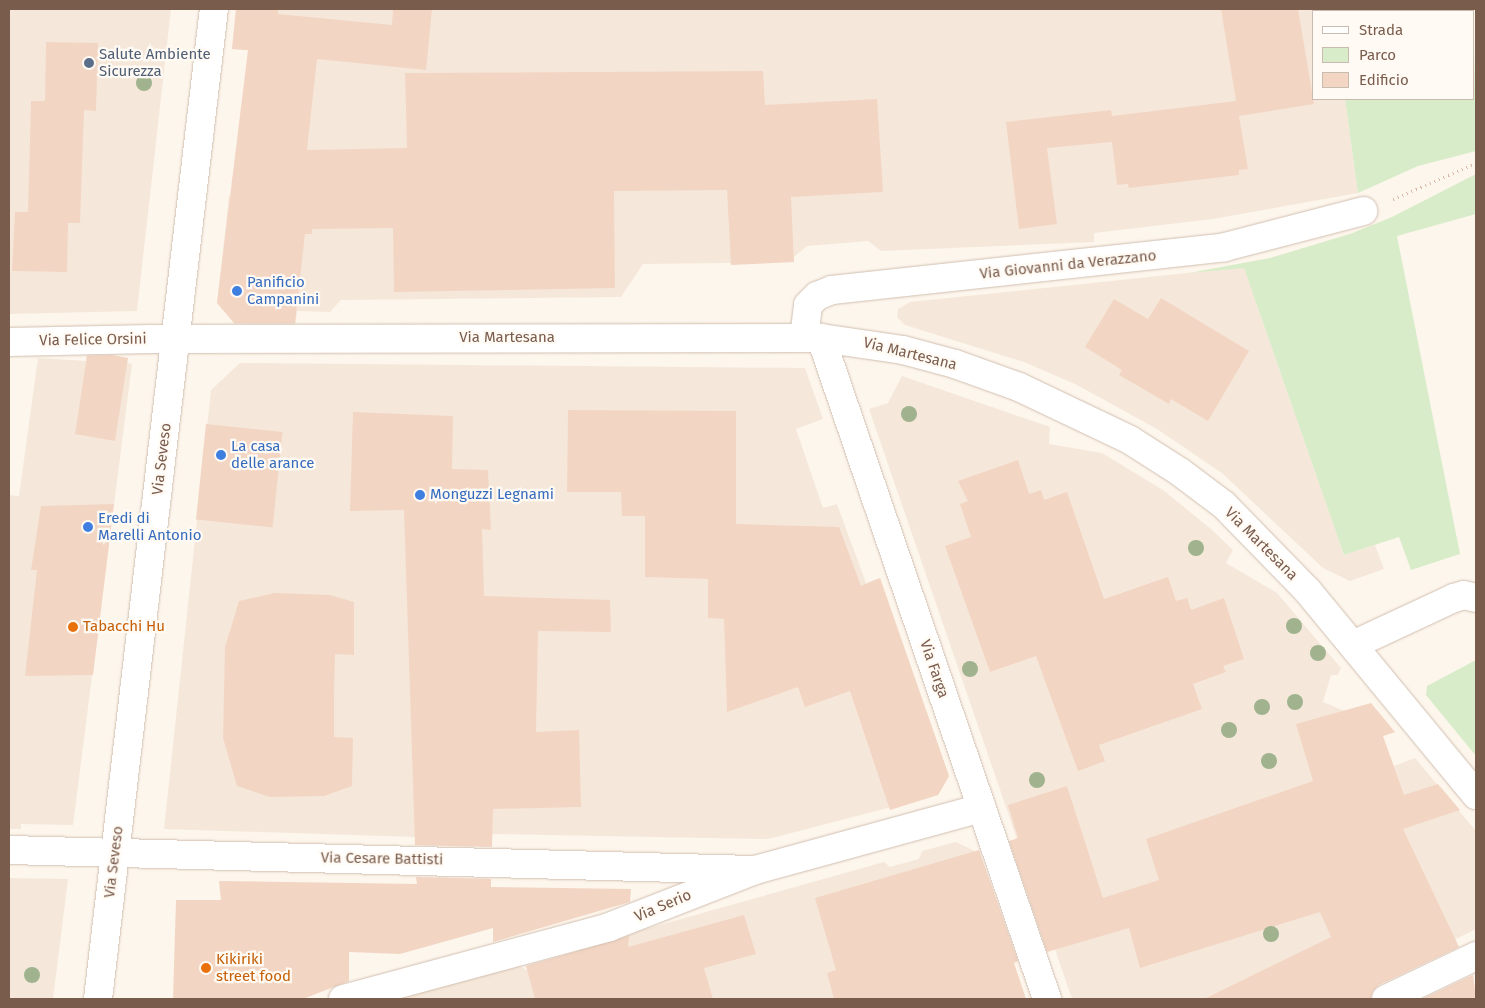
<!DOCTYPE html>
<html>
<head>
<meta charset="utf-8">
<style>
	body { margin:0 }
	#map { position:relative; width:1485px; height:1008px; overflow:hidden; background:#fdf6ec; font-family:"Fira Sans",sans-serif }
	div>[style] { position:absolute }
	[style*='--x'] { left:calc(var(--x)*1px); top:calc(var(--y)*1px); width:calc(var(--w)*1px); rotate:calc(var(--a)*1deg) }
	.residential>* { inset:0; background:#f5e8da }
	.green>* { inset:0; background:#d8ecc9; transform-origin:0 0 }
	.building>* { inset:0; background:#f3d5c3; transform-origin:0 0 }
	.path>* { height:3px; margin-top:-1.5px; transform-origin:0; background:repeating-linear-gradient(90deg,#d9b8a5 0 1px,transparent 0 5px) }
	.roads { filter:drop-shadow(0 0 1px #d1beb0) drop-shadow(0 0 1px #d1beb0) }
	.street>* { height:28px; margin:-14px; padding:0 14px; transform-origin:14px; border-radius:14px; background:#fff }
	.secondary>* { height:28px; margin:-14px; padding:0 14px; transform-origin:14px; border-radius:14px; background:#fff }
	.trees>* { width:16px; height:16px; margin:-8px; border-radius:50%; background:#a0b28e }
	.dots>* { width:14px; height:14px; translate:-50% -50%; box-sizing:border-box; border:2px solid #fffaf3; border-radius:50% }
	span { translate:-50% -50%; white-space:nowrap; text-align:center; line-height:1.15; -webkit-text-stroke:4.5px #fffaf3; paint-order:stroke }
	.service-label { font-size:15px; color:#4e5e75 }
	.left { translate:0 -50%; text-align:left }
	.street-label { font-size:15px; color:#7a5c4d }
	.shop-label { font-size:15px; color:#366cbe }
	.food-label { font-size:15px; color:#c56008 }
	.frame { position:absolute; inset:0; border:10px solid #7a5c4d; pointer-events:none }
	.legend { position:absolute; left:1312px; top:10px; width:162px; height:90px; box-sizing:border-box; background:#fffaf3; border:1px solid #cabbb1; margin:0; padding:6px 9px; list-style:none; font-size:15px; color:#7a5c4d }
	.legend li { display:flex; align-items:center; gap:10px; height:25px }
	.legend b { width:25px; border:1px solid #cabbb1 }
</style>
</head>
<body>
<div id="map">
	<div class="residential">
		<i style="clip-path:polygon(9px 9px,171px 9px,137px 311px,9px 314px)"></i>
		<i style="clip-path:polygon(236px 9px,1333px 9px,1333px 11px,1314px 11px,1314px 99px,1345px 99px,1358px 193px,1213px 219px,1094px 233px,1094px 242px,881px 251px,868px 241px,807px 246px,794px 257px,794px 262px,643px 264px,621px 297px,341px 300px,330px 312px,297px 311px,295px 326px,235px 324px,217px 303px,229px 196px,232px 196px,268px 52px,232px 49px)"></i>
		<i style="clip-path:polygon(1244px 267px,1344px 555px,1375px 545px,1384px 569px,1350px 581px,1323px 568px,1223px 474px,1157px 429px,1077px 385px,1024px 362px,905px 325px,897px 317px,898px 309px,910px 302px)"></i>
		<i style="clip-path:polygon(87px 352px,128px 358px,127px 363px,132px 364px,73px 825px,21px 824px,21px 829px,9px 829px,9px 495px,19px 496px,38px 358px,86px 361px)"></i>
		<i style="clip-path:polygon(240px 363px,805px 368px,823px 419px,796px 429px,823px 508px,837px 504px,866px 583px,880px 578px,949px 776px,938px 795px,768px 839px,499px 834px,415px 837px,164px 829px,211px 390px)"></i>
		<i style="clip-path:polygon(902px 376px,1050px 427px,1049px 444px,1102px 453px,1163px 490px,1211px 529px,1233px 550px,1226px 563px,1277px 593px,1341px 668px,1338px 675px,1331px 675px,1323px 702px,1395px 732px,1375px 739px,1382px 757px,1390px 755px,1394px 766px,1415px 758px,1476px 831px,1476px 929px,1420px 957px,1422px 962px,1345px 999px,1072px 999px,869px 409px,888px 403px)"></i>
		<i style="clip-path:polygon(956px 842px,975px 851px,1026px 999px,388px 999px,520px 966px,528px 971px,576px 957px,581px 947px,884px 862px,890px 867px,919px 859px,922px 851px)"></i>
		<i style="clip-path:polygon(9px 878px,68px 879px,53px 999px,9px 999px)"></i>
	</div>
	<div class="green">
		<i style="left:1333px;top:9px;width:136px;height:2px"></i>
		<i style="clip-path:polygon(1474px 40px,1476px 151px,1418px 166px,1358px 193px,1345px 99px,1474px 99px)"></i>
		<i style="clip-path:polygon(1476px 174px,1476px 214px,1397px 236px,1460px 554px,1411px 570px,1399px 537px,1344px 555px,1244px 268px,1189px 273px,1270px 258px,1350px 234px,1392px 217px)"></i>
		<i style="clip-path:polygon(1476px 660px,1476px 756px,1426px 695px,1427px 686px)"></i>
	</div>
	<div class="building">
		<i style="clip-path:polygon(236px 9px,278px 9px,278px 14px,392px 25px,393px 9px,432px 9px,426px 70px,317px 59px,307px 150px,407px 148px,405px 73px,763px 71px,765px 105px,877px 99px,883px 192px,791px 197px,794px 262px,731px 265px,727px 190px,614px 191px,615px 288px,394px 292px,393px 228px,312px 229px,312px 234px,305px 234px,295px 323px,234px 323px,217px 303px,248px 50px,232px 49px)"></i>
		<i style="clip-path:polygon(1221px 9px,1298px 9px,1314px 104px,1239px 116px,1248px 169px,1239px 170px,1239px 175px,1129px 188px,1128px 184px,1117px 185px,1112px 142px,1047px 148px,1057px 224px,1019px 229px,1006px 122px,1111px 110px,1112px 116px,1236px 101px)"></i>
		<i style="clip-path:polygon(46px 42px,98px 43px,96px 111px,84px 110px,80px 223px,68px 223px,67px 272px,12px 271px,15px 212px,28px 212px,31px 101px,45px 101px)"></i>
		<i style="clip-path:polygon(1161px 298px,1249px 351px,1208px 421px,1171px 399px,1169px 404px,1119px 375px,1122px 370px,1085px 347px,1114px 299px,1148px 319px)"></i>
		<i style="clip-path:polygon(112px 355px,128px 358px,115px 441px,75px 434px,87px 356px)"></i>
		<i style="clip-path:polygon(568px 410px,736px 411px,736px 524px,839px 527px,861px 586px,880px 578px,949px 776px,938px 795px,890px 810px,850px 691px,805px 707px,798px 687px,727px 712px,724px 619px,708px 618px,708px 579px,645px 577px,645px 516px,622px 516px,621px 492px,567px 492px)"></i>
		<i style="clip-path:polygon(353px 412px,453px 416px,452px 469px,488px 470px,491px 530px,482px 529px,484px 596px,610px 600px,611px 632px,538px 631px,536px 732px,579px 730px,581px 807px,493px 809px,492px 847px,415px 845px,404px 510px,350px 511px)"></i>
		<i style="left:206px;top:424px;width:77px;height:96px;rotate:6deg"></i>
		<i style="clip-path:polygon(1018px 460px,1029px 494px,1041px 490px,1044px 500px,1067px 492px,1104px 599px,1168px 577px,1176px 601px,1187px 598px,1191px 610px,1224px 598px,1244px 659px,1223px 666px,1226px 672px,1193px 684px,1202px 709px,1099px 745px,1105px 761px,1078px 771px,1036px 656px,990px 672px,945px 546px,971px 537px,960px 504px,968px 501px,958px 481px)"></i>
		<i style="clip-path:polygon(114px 504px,93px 675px,25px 676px,37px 570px,31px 570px,41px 506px)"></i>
		<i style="clip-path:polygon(275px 593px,330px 595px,354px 602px,354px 655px,335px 654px,334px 696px,334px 737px,353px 738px,352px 786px,324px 796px,270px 797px,237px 786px,223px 738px,225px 647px,239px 601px)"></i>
		<i style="clip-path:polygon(1371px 703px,1395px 732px,1383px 736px,1404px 795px,1438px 784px,1460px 810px,1403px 829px,1459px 947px,1379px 985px,1373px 991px,1371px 999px,1204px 999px,1331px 937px,1320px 912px,1140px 968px,1129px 928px,1047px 952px,1009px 841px,1018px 838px,1008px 805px,1067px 786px,1103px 898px,1159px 880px,1146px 839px,1313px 781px,1296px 724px)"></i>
		<i style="clip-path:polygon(979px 850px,1018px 961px,1014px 963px,1026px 999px,834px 999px,827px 973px,836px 970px,815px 898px)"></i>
		<i style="clip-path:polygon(416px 877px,491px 879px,491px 887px,631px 889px,630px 902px,493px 942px,493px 928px,400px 954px,349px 952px,349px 981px,303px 999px,173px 999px,176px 900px,221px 900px,219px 881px,417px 884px)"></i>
		<i style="clip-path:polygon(744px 915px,756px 954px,704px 968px,713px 999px,535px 999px,526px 966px,629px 936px,628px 947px)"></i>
		<i style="clip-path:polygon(1473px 975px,1476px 999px,1422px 999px)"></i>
	</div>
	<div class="path">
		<i style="--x:1393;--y:199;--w:90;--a:-23.4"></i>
	</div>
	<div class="roads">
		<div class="street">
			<i style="--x:804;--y:338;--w:33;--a:-83"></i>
			<i style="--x:808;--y:305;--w:13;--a:-45"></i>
			<i style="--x:817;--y:296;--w:16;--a:-22"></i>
			<i style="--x:832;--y:290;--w:395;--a:-6.2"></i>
			<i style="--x:1225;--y:247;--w:143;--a:-14.6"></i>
			<i style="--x:821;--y:338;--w:699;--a:71.12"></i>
			<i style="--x:9;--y:342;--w:142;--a:-1.2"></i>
			<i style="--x:151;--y:339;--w:670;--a:-0.09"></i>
			<i style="--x:821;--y:338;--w:83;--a:8.3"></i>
			<i style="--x:903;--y:350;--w:54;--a:15.1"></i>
			<i style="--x:955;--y:364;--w:68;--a:19.8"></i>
			<i style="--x:1019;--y:387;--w:123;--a:25.5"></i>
			<i style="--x:1130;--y:440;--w:59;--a:32.6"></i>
			<i style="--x:1180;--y:472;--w:55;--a:36.9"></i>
			<i style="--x:1224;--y:505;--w:119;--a:45.7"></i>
			<i style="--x:1307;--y:590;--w:266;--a:50.5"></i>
			<i style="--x:1353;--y:645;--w:111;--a:-25"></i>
			<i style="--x:1454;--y:598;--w:10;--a:-17"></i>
			<i style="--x:1464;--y:595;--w:12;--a:14"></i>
			<i style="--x:9;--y:850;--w:746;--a:1.54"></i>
			<i style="--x:343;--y:999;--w:276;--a:-15.1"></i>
			<i style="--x:609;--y:927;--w:157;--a:-21.3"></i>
			<i style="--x:755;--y:870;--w:235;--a:-15.3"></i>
			<i style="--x:1386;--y:999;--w:100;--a:-25.5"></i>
		</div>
		<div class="secondary">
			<i style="--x:98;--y:999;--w:997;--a:-83.32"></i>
		</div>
	</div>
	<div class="trees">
		<i style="left:144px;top:83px"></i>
		<i style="left:909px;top:414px"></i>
		<i style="left:1196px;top:548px"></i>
		<i style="left:1294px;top:626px"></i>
		<i style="left:1318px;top:653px"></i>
		<i style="left:970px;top:669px"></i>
		<i style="left:1295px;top:702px"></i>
		<i style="left:1262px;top:707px"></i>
		<i style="left:1229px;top:730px"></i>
		<i style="left:1269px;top:761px"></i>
		<i style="left:1037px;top:780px"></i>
		<i style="left:1271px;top:934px"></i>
		<i style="left:32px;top:975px"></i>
	</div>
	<div class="dots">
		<i style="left:89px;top:63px;background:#5c6f8a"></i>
		<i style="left:237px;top:291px;background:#3f7fe0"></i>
		<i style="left:221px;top:455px;background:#3f7fe0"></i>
		<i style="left:420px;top:495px;background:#3f7fe0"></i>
		<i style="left:88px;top:527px;background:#3f7fe0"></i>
		<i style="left:73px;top:627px;background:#e8710a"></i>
		<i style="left:206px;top:968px;background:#e8710a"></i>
	</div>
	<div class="service-label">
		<span class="left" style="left:99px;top:63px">Salute Ambiente<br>Sicurezza</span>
	</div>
	<div class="street-label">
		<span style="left:1068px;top:265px;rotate:-6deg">Via Giovanni da Verazzano</span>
		<span style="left:507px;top:338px">Via Martesana</span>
		<span style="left:93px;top:340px;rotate:-1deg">Via Felice Orsini</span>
		<span style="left:910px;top:354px;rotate:14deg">Via Martesana</span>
		<span style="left:162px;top:459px;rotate:-83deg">Via Seveso</span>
		<span style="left:1261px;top:544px;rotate:45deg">Via Martesana</span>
		<span style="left:934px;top:669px;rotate:71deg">Via Farga</span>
		<span style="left:382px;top:859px;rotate:1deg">Via Cesare Battisti</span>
		<span style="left:114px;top:862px;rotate:-83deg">Via Seveso</span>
		<span style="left:663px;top:906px;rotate:-23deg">Via Serio</span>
	</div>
	<div class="shop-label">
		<span class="left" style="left:247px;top:291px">Panificio<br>Campanini</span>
		<span class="left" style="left:231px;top:455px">La casa<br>delle arance</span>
		<span class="left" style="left:430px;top:495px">Monguzzi Legnami</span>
		<span class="left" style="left:98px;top:527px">Eredi di<br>Marelli Antonio</span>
	</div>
	<div class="food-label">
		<span class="left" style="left:83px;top:627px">Tabacchi Hu</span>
		<span class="left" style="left:216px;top:968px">Kikiriki<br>street food</span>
	</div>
	<div class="frame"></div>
	<ul class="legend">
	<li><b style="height:6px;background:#fff"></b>Strada</li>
	<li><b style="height:14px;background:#d8ecc9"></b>Parco</li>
	<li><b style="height:14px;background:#f3d5c3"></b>Edificio</li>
	</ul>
</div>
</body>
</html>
